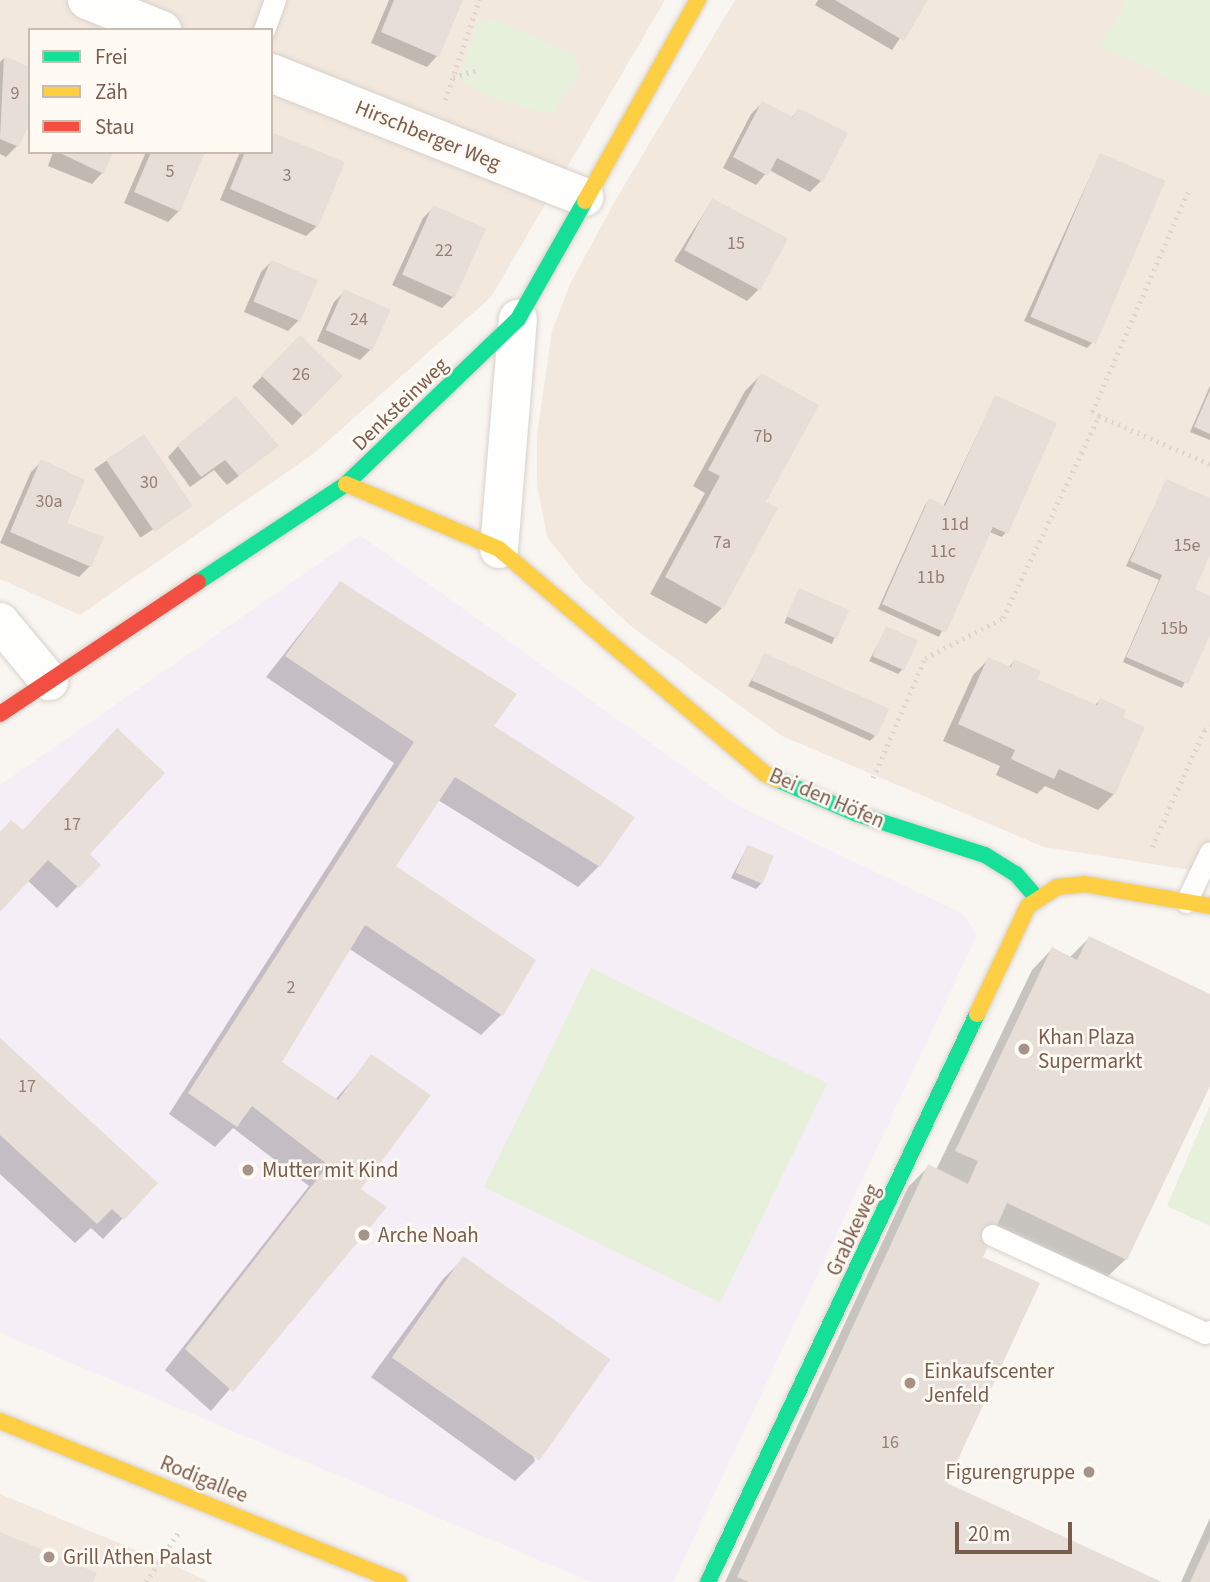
<!DOCTYPE html>
<html>
<head>
<meta charset="utf-8">
<style>
	body { margin:0 }
	#map { position:relative; width:1210px; height:1582px; overflow:hidden; background:#f9f5f0; font-family:"Source Sans 3",sans-serif }
	div>[style] { position:absolute }
	[style*='--x'] { left:calc(var(--x)*1px); top:calc(var(--y)*1px); width:calc(var(--w)*1px); rotate:calc(var(--a)*1deg) }
	.residential>* { inset:0; background:#f2e8de }
	.education>* { inset:0; background:#f6eef6 }
	.green>* { inset:0; background:#e7f0db; transform-origin:0 0 }
	.shadow>* { inset:0; background:#0003; transform-origin:0 0 }
	.building>* { inset:0; background:#e6ded7; transform-origin:0 0 }
	.path>* { height:4.5px; margin-top:-2.25px; transform-origin:0; background:repeating-linear-gradient(90deg,#dcd5d0 0 2px,transparent 0 7px) }
	.roads { filter:drop-shadow(0 0 2px #d7d1cb) drop-shadow(0 0 2px #d7d1cb) }
	.lane>* { height:21px; margin:-10.5px; padding:0 10.5px; transform-origin:10.5px; border-radius:10.5px; background:#fefefd }
	.street>* { height:38px; margin:-19px; padding:0 19px; transform-origin:19px; border-radius:19px; background:#fefefd }
	.fast>* { height:16px; margin:-8px; padding:0 8px; transform-origin:8px; border-radius:8px; background:#16e098 }
	.slow>* { height:16px; margin:-8px; padding:0 8px; transform-origin:8px; border-radius:8px; background:#ffcf43 }
	.jam>* { height:16px; margin:-8px; padding:0 8px; transform-origin:8px; border-radius:8px; background:#f24e42 }
	.dots>* { width:19px; height:19px; translate:-50% -50%; box-sizing:border-box; border:4px solid #fffaf3; border-radius:50% }
	span { translate:-50% -50%; white-space:nowrap; text-align:center; line-height:1.15; -webkit-text-stroke:5px #fffaf3; paint-order:stroke }
	.number-label { font-size:18px; color:#977e72 }
	.number-label span { -webkit-text-stroke-width:0 }
	.street-label { font-size:21px; color:#7a5c4d }
	.poi-label { font-size:21px; color:#7a5c4d }
	.left { translate:0 -50%; text-align:left }
	.right { translate:-100% -50%; text-align:right }
	.legend { position:absolute; left:28px; top:28px; width:245px; height:126px; box-sizing:border-box; background:#fffaf3; border:2px solid #cabbb1; margin:0; padding:9px 12px; list-style:none; font-size:21px; color:#7a5c4d }
	.legend li { display:flex; align-items:center; gap:14px; height:35px }
	.legend b { width:35px; border:2px solid #cabbb1 }
	.scale { position:absolute; left:955px; top:1522px; width:117px; height:32px; box-sizing:border-box; border:4px solid #7a5c4d; border-top:0; padding-left:9px; font-size:21px; line-height:24px; white-space:nowrap; color:#7a5c4d; -webkit-text-stroke:5px #fffaf3; paint-order:stroke }
</style>
</head>
<body>
<div id="map">
	<div class="residential">
		<i style="clip-path:polygon(evenodd,0 0,665px 0,491px 297px,313px 454px,80px 615px,0 579px,0 0,30px 30px,271px 30px,271px 152px,30px 152px,30px 30px)"></i>
		<i style="clip-path:polygon(735px 0,1210px 0,1210px 873px,1044px 847px,782px 736px,632px 627px,582px 581px,547px 537px,537px 484px,537px 435px,552px 331px,570px 284px,615px 201px)"></i>
		<i style="clip-path:polygon(0 1494px,175px 1566px,209px 1582px,0 1582px)"></i>
	</div>
	<div class="education">
		<i style="clip-path:polygon(360px 535px,740px 807px,963px 914px,977px 935px,673px 1582px,591px 1582px,0 1333px,0 785px)"></i>
	</div>
	<div class="green">
		<i style="clip-path:polygon(1127px 0,1210px 0,1210px 97px,1099px 46px)"></i>
		<i style="clip-path:polygon(493px 19px,573px 54px,580px 75px,551px 114px,494px 99px,459px 79px,476px 24px)"></i>
		<i style="left:591px;top:968px;width:263px;height:244px;rotate:26deg"></i>
		<i style="clip-path:polygon(1209px 1107px,1210px 1107px,1210px 1226px,1167px 1206px)"></i>
	</div>
	<div class="shadow">
		<i style="clip-path:polygon(389px 0,461px 0,437px 56px,427px 67px,371px 43px)"></i>
		<i style="clip-path:polygon(818px 0,926px 0,892px 50px,815px 5px)"></i>
		<i style="clip-path:polygon(4px 58px,17px 146px,6px 157px,0 154px,0 62px)"></i>
		<i style="clip-path:polygon(762px 103px,791px 118px,798px 110px,821px 181px,810px 192px,769px 170px,756px 185px,723px 168px,751px 114px)"></i>
		<i style="clip-path:polygon(53px 152px,111px 152px,102px 173px,92px 184px,48px 166px)"></i>
		<i style="clip-path:polygon(146px 152px,203px 152px,179px 211px,168px 222px,124px 203px)"></i>
		<i style="clip-path:polygon(240px 152px,271px 152px,317px 226px,306px 236px,220px 200px)"></i>
		<i style="clip-path:polygon(1100px 155px,1092px 343px,1087px 348px,1024px 321px)"></i>
		<i style="clip-path:polygon(712px 200px,758px 290px,747px 301px,674px 261px)"></i>
		<i style="clip-path:polygon(434px 207px,484px 230px,453px 297px,442px 308px,392px 285px,423px 218px)"></i>
		<i style="clip-path:polygon(271px 262px,299px 320px,288px 331px,244px 312px,261px 272px)"></i>
		<i style="clip-path:polygon(345px 291px,371px 349px,360px 360px,317px 341px,334px 302px)"></i>
		<i style="left:300px;top:337px;width:56px;height:69px;rotate:44deg"></i>
		<i style="clip-path:polygon(761px 375px,764px 502px,722px 608px,706px 624px,650px 594px,705px 493px,693px 486px,745px 391px)"></i>
		<i style="clip-path:polygon(1210px 386px,1210px 440px,1190px 432px)"></i>
		<i style="clip-path:polygon(995px 397px,1006px 532px,1002px 537px,989px 532px,939px 637px,878px 609px,925px 505px,930px 500px,943px 507px)"></i>
		<i style="left:143px;top:436px;width:83px;height:59px;rotate:56deg"></i>
		<i style="clip-path:polygon(178px 446px,277px 446px,227px 485px,214px 470px,190px 487px,168px 457px)"></i>
		<i style="clip-path:polygon(42px 461px,65px 524px,90px 566px,79px 577px,0 543px,31px 472px)"></i>
		<i style="clip-path:polygon(1167px 481px,1210px 500px,1210px 551px,1193px 590px,1210px 598px,1210px 631px,1182px 688px,1123px 662px,1159px 580px,1126px 566px)"></i>
		<i style="clip-path:polygon(340px 583px,492px 727px,599px 866px,578px 887px,438px 800px,394px 866px,533px 961px,501px 1015px,481px 1035px,348px 948px,279px 1063px,335px 1100px,372px 1057px,359px 1189px,384px 1208px,211px 1411px,165px 1370px,309px 1186px,233px 1128px,215px 1147px,169px 1114px,394px 763px,266px 677px)"></i>
		<i style="left:799px;top:590px;width:52px;height:36px;rotate:24deg"></i>
		<i style="clip-path:polygon(887px 628px,903px 669px,898px 674px,869px 661px)"></i>
		<i style="clip-path:polygon(765px 656px,875px 736px,870px 741px,748px 686px)"></i>
		<i style="clip-path:polygon(989px 659px,1008px 668px,1014px 661px,1035px 680px,1094px 706px,1100px 700px,1121px 717px,1114px 794px,1098px 810px,1045px 786px,1037px 794px,996px 775px,1000px 766px,943px 741px,973px 675px)"></i>
		<i style="clip-path:polygon(22px 832px,87px 854px,98px 865px,57px 908px,27px 880px,0 910px,0 833px)"></i>
		<i style="clip-path:polygon(747px 847px,761px 884px,756px 889px,731px 878px)"></i>
		<i style="clip-path:polygon(1089px 938px,1210px 996px,1210px 1082px,1126px 1259px,1105px 1279px,994px 1227px,980px 1257px,945px 1484px,1157px 1582px,725px 1582px,908px 1187px,929px 1166px,936px 1170px,1032px 970px,1052px 949px,1069px 958px)"></i>
		<i style="clip-path:polygon(0 1040px,123px 1218px,103px 1239px,91px 1228px,75px 1243px,0 1174px)"></i>
		<i style="clip-path:polygon(464px 1258px,535px 1461px,515px 1481px,371px 1377px,443px 1279px)"></i>
		<i style="clip-path:polygon(1210px 1518px,1210px 1582px,1181px 1582px)"></i>
	</div>
	<div class="building">
		<i style="clip-path:polygon(394px 0,463px 0,439px 57px,381px 32px)"></i>
		<i style="clip-path:polygon(835px 0,928px 0,904px 41px)"></i>
		<i style="clip-path:polygon(4px 56px,30px 67px,30px 121px,19px 147px,0 139px)"></i>
		<i style="clip-path:polygon(762px 101px,793px 117px,798px 108px,848px 133px,823px 182px,777px 158px,768px 176px,733px 157px)"></i>
		<i style="clip-path:polygon(271px 132px,345px 162px,318px 227px,230px 189px,245px 152px,271px 152px)"></i>
		<i style="clip-path:polygon(58px 152px,113px 152px,104px 174px)"></i>
		<i style="clip-path:polygon(151px 152px,205px 152px,180px 212px,134px 192px)"></i>
		<i style="left:1100px;top:153px;width:71px;height:178px;rotate:23deg"></i>
		<i style="left:712px;top:198px;width:86px;height:59px;rotate:28deg"></i>
		<i style="left:433px;top:205px;width:58px;height:76px;rotate:24deg"></i>
		<i style="left:271px;top:260px;width:51px;height:45px;rotate:23deg"></i>
		<i style="left:344px;top:289px;width:51px;height:45px;rotate:24deg"></i>
		<i style="left:300px;top:335px;width:59px;height:56px;rotate:44deg"></i>
		<i style="clip-path:polygon(761px 373px,819px 405px,766px 502px,778px 508px,723px 609px,665px 577px,720px 476px,708px 470px)"></i>
		<i style="clip-path:polygon(1210px 390px,1210px 434px,1194px 427px)"></i>
		<i style="clip-path:polygon(995px 395px,1057px 423px,1008px 534px,993px 527px,946px 633px,882px 604px,929px 498px,945px 506px)"></i>
		<i style="clip-path:polygon(236px 396px,279px 446px,239px 476px,225px 460px,201px 477px,177px 445px)"></i>
		<i style="left:144px;top:434px;width:87px;height:46px;rotate:56deg"></i>
		<i style="clip-path:polygon(41px 459px,85px 480px,67px 523px,104px 537px,91px 567px,10px 532px)"></i>
		<i style="clip-path:polygon(1166px 479px,1210px 498px,1210px 555px,1195px 589px,1210px 596px,1210px 635px,1188px 684px,1126px 657px,1162px 575px,1130px 561px)"></i>
		<i style="clip-path:polygon(340px 581px,517px 694px,494px 726px,635px 817px,600px 867px,455px 777px,396px 866px,536px 960px,503px 1016px,365px 925px,282px 1062px,338px 1100px,371px 1054px,431px 1095px,361px 1189px,387px 1207px,233px 1392px,185px 1349px,328px 1165px,252px 1106px,237px 1127px,188px 1093px,414px 742px,285px 656px)"></i>
		<i style="left:799px;top:588px;width:55px;height:31px;rotate:24deg"></i>
		<i style="left:886px;top:626px;width:35px;height:33px;rotate:24deg"></i>
		<i style="left:764px;top:653px;width:137px;height:30px;rotate:24deg"></i>
		<i style="clip-path:polygon(988px 657px,1011px 667px,1014px 659px,1041px 671px,1037px 679px,1097px 705px,1100px 698px,1126px 710px,1123px 717px,1145px 727px,1115px 795px,1059px 769px,1054px 779px,1011px 759px,1015px 750px,958px 724px)"></i>
		<i style="clip-path:polygon(117px 728px,165px 773px,90px 854px,101px 865px,79px 888px,48px 860px,0 912px,0 832px,11px 820px,23px 830px)"></i>
		<i style="left:747px;top:845px;width:29px;height:30px;rotate:22deg"></i>
		<i style="clip-path:polygon(1089px 936px,1210px 994px,1210px 1086px,1127px 1260px,1007px 1203px,983px 1257px,1040px 1283px,947px 1483px,1162px 1582px,749px 1582px,737px 1577px,928px 1164px,968px 1184px,978px 1161px,955px 1151px,1052px 947px,1077px 960px)"></i>
		<i style="clip-path:polygon(0 1038px,158px 1183px,124px 1220px,112px 1209px,97px 1224px,0 1135px)"></i>
		<i style="left:463px;top:1256px;width:180px;height:124px;rotate:35deg"></i>
		<i style="clip-path:polygon(0 1532px,97px 1573px,93px 1582px,0 1582px)"></i>
		<i style="clip-path:polygon(1210px 1539px,1210px 1582px,1190px 1582px)"></i>
	</div>
	<div class="path">
		<i style="--x:453;--y:77;--w:25;--a:-16"></i>
		<i style="--x:445;--y:100;--w:106;--a:-71.2"></i>
		<i style="--x:1099;--y:416;--w:8;--a:-150"></i>
		<i style="--x:1092;--y:412;--w:241;--a:-66.5"></i>
		<i style="--x:873;--y:778;--w:131;--a:-66.6"></i>
		<i style="--x:925;--y:658;--w:88;--a:-27.1"></i>
		<i style="--x:1003;--y:618;--w:224;--a:-64.6"></i>
		<i style="--x:1099;--y:416;--w:121;--a:23.4"></i>
		<i style="--x:1152;--y:847;--w:128;--a:-66"></i>
		<i style="--x:1204;--y:730;--w:7;--a:-27"></i>
		<i style="--x:146;--y:1582;--w:59;--a:-56.9"></i>
	</div>
	<div class="roads">
		<div class="lane">
			<i style="--x:264;--y:30;--w:32;--a:-70"></i>
			<i style="--x:1186;--y:902;--w:55;--a:-64.4"></i>
			<i style="--x:992;--y:1235;--w:234;--a:24.7"></i>
			<i style="--x:1205;--y:1333;--w:5;--a:-22"></i>
		</div>
		<div class="street">
			<i style="--x:87;--y:0;--w:81;--a:21.8"></i>
			<i style="--x:271;--y:73;--w:337;--a:21.6"></i>
			<i style="--x:499;--y:549;--w:231;--a:-85.3"></i>
			<i style="--x:0;--y:622;--w:77;--a:50.3"></i>
		</div>
		<div class="fast">
			<i style="--x:198;--y:582;--w:178;--a:-33.5"></i>
			<i style="--x:346;--y:484;--w:238;--a:-43.8"></i>
			<i style="--x:518;--y:319;--w:136;--a:-60.4"></i>
			<i style="--x:778;--y:780;--w:86;--a:23.3"></i>
			<i style="--x:857;--y:814;--w:134;--a:17.8"></i>
			<i style="--x:985;--y:855;--w:36;--a:32"></i>
			<i style="--x:1016;--y:874;--w:32;--a:49"></i>
			<i style="--x:708;--y:1582;--w:628;--a:-64.66"></i>
		</div>
		<div class="slow">
			<i style="--x:585;--y:201;--w:231;--a:-60.7"></i>
			<i style="--x:346;--y:484;--w:166;--a:23"></i>
			<i style="--x:499;--y:549;--w:348;--a:40.2"></i>
			<i style="--x:765;--y:774;--w:14;--a:25"></i>
			<i style="--x:977;--y:1014;--w:119;--a:-64.7"></i>
			<i style="--x:1028;--y:906;--w:35;--a:-33"></i>
			<i style="--x:1057;--y:887;--w:27;--a:-6"></i>
			<i style="--x:1084;--y:884;--w:128;--a:9.9"></i>
			<i style="--x:0;--y:1421;--w:430;--a:22"></i>
		</div>
		<div class="jam">
			<i style="--x:0;--y:714;--w:238;--a:-33.7"></i>
		</div>
	</div>
	<div class="dots">
		<i style="left:1024px;top:1049px;background:#a69286"></i>
		<i style="left:248px;top:1170px;background:#a69286"></i>
		<i style="left:364px;top:1235px;background:#a69286"></i>
		<i style="left:910px;top:1383px;background:#a69286"></i>
		<i style="left:1089px;top:1472px;background:#a69286"></i>
		<i style="left:49px;top:1557px;background:#a69286"></i>
	</div>
	<div class="number-label">
		<span style="left:15px;top:94px">9</span>
		<span style="left:170px;top:172px">5</span>
		<span style="left:287px;top:176px">3</span>
		<span style="left:736px;top:244px">15</span>
		<span style="left:444px;top:251px">22</span>
		<span style="left:359px;top:320px">24</span>
		<span style="left:301px;top:375px">26</span>
		<span style="left:763px;top:437px">7b</span>
		<span style="left:149px;top:483px">30</span>
		<span style="left:49px;top:502px">30a</span>
		<span style="left:955px;top:525px">11d</span>
		<span style="left:722px;top:543px">7a</span>
		<span style="left:1187px;top:546px">15e</span>
		<span style="left:943px;top:552px">11c</span>
		<span style="left:931px;top:578px">11b</span>
		<span style="left:1174px;top:629px">15b</span>
		<span style="left:72px;top:825px">17</span>
		<span style="left:291px;top:988px">2</span>
		<span style="left:27px;top:1087px">17</span>
		<span style="left:890px;top:1443px">16</span>
	</div>
	<div class="street-label">
		<span style="left:428px;top:135px;rotate:22deg">Hirschberger Weg</span>
		<span style="left:400px;top:404px;rotate:-44deg">Denksteinweg</span>
		<span style="left:827px;top:798px;rotate:23deg">Bei den Höfen</span>
		<span style="left:853px;top:1230px;rotate:-65deg">Grabkeweg</span>
		<span style="left:204px;top:1479px;rotate:22deg">Rodigallee</span>
	</div>
	<div class="poi-label">
		<span class="left" style="left:1038px;top:1049px">Khan Plaza<br>Supermarkt</span>
		<span class="left" style="left:262px;top:1170px">Mutter mit Kind</span>
		<span class="left" style="left:378px;top:1235px">Arche Noah</span>
		<span class="left" style="left:924px;top:1383px">Einkaufscenter<br>Jenfeld</span>
		<span class="right" style="left:1075px;top:1472px">Figurengruppe</span>
		<span class="left" style="left:63px;top:1557px">Grill Athen Palast</span>
	</div>
	<ul class="legend">
	<li><b style="height:9px;background:#16e098"></b>Frei</li>
	<li><b style="height:9px;background:#ffcf43"></b>Zäh</li>
	<li><b style="height:9px;background:#f24e42"></b>Stau</li>
	</ul>
	<div class="scale">20 m</div>
</div>
</body>
</html>
